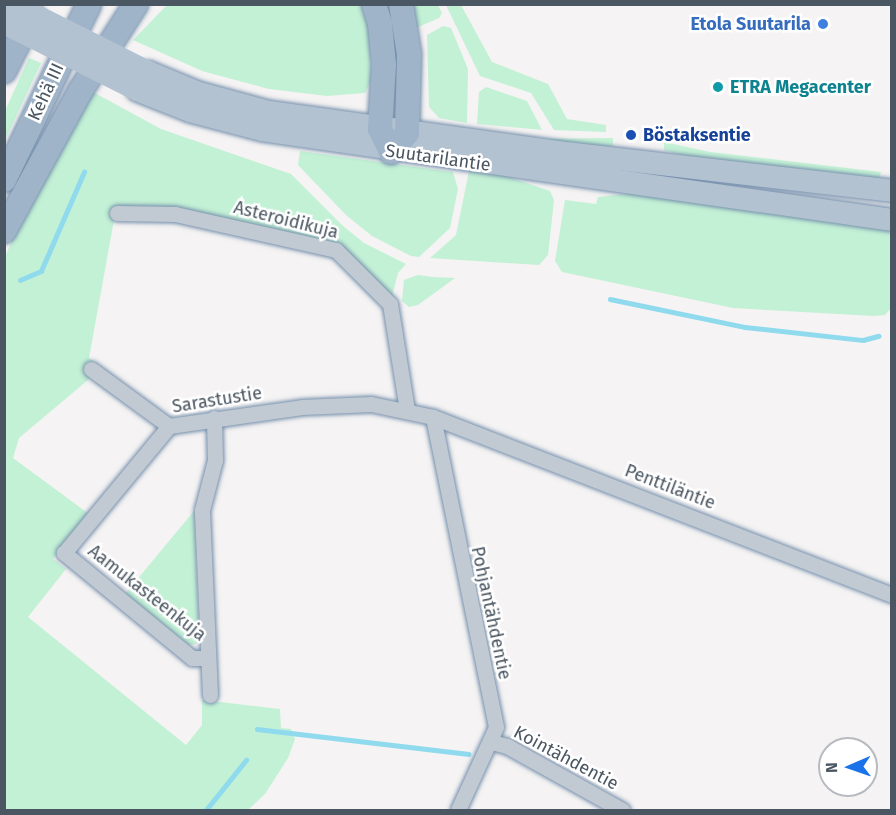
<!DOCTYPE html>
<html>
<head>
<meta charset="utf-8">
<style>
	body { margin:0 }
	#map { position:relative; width:896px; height:815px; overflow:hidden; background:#f5f3f3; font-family:"Fira Sans",sans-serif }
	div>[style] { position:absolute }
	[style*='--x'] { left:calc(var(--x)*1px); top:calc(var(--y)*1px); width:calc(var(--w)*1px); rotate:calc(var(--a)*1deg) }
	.green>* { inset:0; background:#c3f1d5 }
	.stream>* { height:4.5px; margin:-2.25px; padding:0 2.25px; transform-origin:2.25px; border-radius:2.25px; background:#90daee }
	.roads { filter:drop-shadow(0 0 2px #7690ad) drop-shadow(0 0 2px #7690ad) }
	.minor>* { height:15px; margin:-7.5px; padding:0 7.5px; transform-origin:7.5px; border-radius:7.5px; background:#c1cad2 }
	.primary>* { height:22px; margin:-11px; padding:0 11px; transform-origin:11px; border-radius:11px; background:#b3c2d1 }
	.trunk>* { height:24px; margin:-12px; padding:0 12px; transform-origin:12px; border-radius:12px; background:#9fb4c9 }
	.primary-bridge>* { height:22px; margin:-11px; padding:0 11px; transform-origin:11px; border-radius:11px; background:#b3c2d1 }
	.dots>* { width:16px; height:16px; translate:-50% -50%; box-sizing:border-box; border:3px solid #fff; border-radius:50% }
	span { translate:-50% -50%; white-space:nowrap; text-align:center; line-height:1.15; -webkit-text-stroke:5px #fff; paint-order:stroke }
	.shop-label { font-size:18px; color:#366cbe; font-weight:700 }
	.right { translate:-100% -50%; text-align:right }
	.culture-label { font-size:18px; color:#0d838f; font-weight:700 }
	.left { translate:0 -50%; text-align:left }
	.street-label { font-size:18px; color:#4a5661 }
	.transit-label { font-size:18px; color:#164399; font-weight:700 }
	.frame { position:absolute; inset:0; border:6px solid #4a5661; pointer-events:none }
	.north { position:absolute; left:818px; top:737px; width:60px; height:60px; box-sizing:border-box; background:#fff; border:2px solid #b7bbc0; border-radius:50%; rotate:268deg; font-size:16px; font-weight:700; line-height:24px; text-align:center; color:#4a5661 }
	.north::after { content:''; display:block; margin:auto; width:21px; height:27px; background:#1a73e8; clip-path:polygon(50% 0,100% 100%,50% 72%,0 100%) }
</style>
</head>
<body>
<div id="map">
	<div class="green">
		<i style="clip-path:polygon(167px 5px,361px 5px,370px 30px,371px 81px,365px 93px,327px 96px,269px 89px,202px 71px,133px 40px)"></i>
		<i style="clip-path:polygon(410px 5px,438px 5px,442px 13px,439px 18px,416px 28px)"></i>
		<i style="clip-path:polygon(446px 5px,461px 5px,492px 62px,548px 84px,567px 119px,606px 125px,606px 132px,554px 130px,531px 93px,480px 76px)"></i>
		<i style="clip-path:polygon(443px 26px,451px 28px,468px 69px,467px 123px,439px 118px,429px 107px,427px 35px)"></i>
		<i style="clip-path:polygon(29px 58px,41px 63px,5px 140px,5px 111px)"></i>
		<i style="clip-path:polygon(486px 87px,527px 101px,542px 130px,477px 124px,479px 92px)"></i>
		<i style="clip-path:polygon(93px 92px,161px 129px,291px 174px,343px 226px,364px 243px,406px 264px,398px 273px,392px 296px,345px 251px,116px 209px,89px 358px,97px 364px,88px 380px,19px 438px,13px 458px,89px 514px,53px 559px,66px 569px,28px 617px,186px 745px,202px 725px,202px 700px,280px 709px,281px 728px,291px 729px,295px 739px,288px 758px,265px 794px,248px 810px,5px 810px,5px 257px,19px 224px)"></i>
		<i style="clip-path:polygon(613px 138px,613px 146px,585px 149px,527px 139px)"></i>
		<i style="clip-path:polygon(664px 142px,710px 152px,881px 172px,879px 179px,707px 162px,664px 150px)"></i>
		<i style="clip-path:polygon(300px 151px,453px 172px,458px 189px,450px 228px,419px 257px,411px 256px,372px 236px,346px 215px,298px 165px)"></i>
		<i style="clip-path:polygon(469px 171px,503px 175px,550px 191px,554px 200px,548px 255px,539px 265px,430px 258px,456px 235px)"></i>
		<i style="clip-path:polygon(633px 193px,891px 230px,891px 308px,885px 315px,874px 316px,733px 308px,562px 272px,555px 261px,565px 200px,596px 204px,598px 197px)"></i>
		<i style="clip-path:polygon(418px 275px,433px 277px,455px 278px,418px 305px,409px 307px,402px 301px,404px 280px)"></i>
		<i style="clip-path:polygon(194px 511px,199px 638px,196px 644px,189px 645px,125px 594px)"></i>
	</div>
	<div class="stream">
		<i style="--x:20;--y:280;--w:23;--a:-23"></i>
		<i style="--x:41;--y:271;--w:108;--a:-66.5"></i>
		<i style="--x:610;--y:299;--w:138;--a:11.7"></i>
		<i style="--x:745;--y:327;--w:119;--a:6.3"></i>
		<i style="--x:863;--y:340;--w:16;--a:-15"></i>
		<i style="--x:257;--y:729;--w:213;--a:6.7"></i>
		<i style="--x:206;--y:810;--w:64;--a:-51.3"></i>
	</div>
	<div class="roads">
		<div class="minor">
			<i style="--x:117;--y:213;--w:58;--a:1"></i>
			<i style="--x:175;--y:214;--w:165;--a:12.6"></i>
			<i style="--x:336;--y:250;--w:76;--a:45"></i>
			<i style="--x:390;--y:304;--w:107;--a:80.9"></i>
			<i style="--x:91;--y:369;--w:97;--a:36.2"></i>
			<i style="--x:433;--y:417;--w:316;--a:78.5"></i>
			<i style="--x:496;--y:727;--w:91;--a:114.6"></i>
			<i style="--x:207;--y:658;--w:15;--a:180"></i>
			<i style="--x:192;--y:658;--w:166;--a:-140.6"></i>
			<i style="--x:64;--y:553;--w:165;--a:-50.4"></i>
			<i style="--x:169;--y:426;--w:134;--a:-8.1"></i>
			<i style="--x:302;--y:407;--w:69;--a:-2.5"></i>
			<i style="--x:371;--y:404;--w:63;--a:11.8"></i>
			<i style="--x:433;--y:417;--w:492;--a:21.2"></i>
			<i style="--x:210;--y:695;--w:185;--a:-92.5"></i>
			<i style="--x:202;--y:510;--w:52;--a:-75.4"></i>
			<i style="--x:215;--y:460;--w:42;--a:-91.4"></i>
			<i style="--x:492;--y:742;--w:16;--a:15"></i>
			<i style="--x:507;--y:746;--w:132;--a:29.1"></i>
		</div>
		<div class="primary">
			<i style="--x:148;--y:72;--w:52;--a:22.6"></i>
			<i style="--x:196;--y:92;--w:76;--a:15.3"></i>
			<i style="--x:269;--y:112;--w:291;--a:7.9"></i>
			<i style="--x:557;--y:152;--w:337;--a:6.6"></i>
			<i style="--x:137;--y:90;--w:57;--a:21.6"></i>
			<i style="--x:190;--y:111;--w:74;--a:14.8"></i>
			<i style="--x:262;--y:130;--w:636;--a:8.13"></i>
		</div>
		<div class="trunk">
			<i style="--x:374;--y:4;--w:21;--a:73"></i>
			<i style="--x:380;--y:24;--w:41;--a:84.4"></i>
			<i style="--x:384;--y:65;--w:64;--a:93.6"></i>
			<i style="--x:380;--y:129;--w:25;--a:64"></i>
			<i style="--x:391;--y:152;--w:25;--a:-50"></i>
			<i style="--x:407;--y:133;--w:79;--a:-88.5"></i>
			<i style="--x:409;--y:54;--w:51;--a:-99.1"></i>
			<i style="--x:4;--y:71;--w:63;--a:-63.4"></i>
			<i style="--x:4;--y:180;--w:195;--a:-64.2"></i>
			<i style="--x:4;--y:231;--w:161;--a:-61.4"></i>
			<i style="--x:81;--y:90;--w:102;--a:-57.4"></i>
		</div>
	</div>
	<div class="primary-bridge">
		<i style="--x:13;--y:4;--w:151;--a:26.7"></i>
		<i style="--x:4;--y:23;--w:149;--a:26.7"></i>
	</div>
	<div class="dots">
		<i style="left:823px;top:24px;background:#3f7fe0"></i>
		<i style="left:718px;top:87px;background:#0f9aa8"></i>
		<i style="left:631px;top:135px;background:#1a4fb4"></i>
	</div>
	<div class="shop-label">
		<span class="right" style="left:811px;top:24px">Etola Suutarila</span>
	</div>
	<div class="culture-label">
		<span class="left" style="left:730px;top:87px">ETRA Megacenter</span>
	</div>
	<div class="street-label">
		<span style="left:46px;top:92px;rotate:-65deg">Kehä III</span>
		<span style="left:438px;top:158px;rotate:8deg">Suutarilantie</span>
		<span style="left:286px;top:220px;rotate:14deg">Asteroidikuja</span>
		<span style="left:217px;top:400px;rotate:-9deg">Sarastustie</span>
		<span style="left:670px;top:487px;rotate:21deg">Penttiläntie</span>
		<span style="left:147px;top:593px;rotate:38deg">Aamukasteenkuja</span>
		<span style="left:491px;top:613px;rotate:78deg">Pohjantähdentie</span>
		<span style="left:566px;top:758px;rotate:28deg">Kointähdentie</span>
	</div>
	<div class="transit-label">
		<span class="left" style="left:643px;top:135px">Böstaksentie</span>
	</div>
	<div class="frame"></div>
	<div class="north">N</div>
</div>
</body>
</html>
